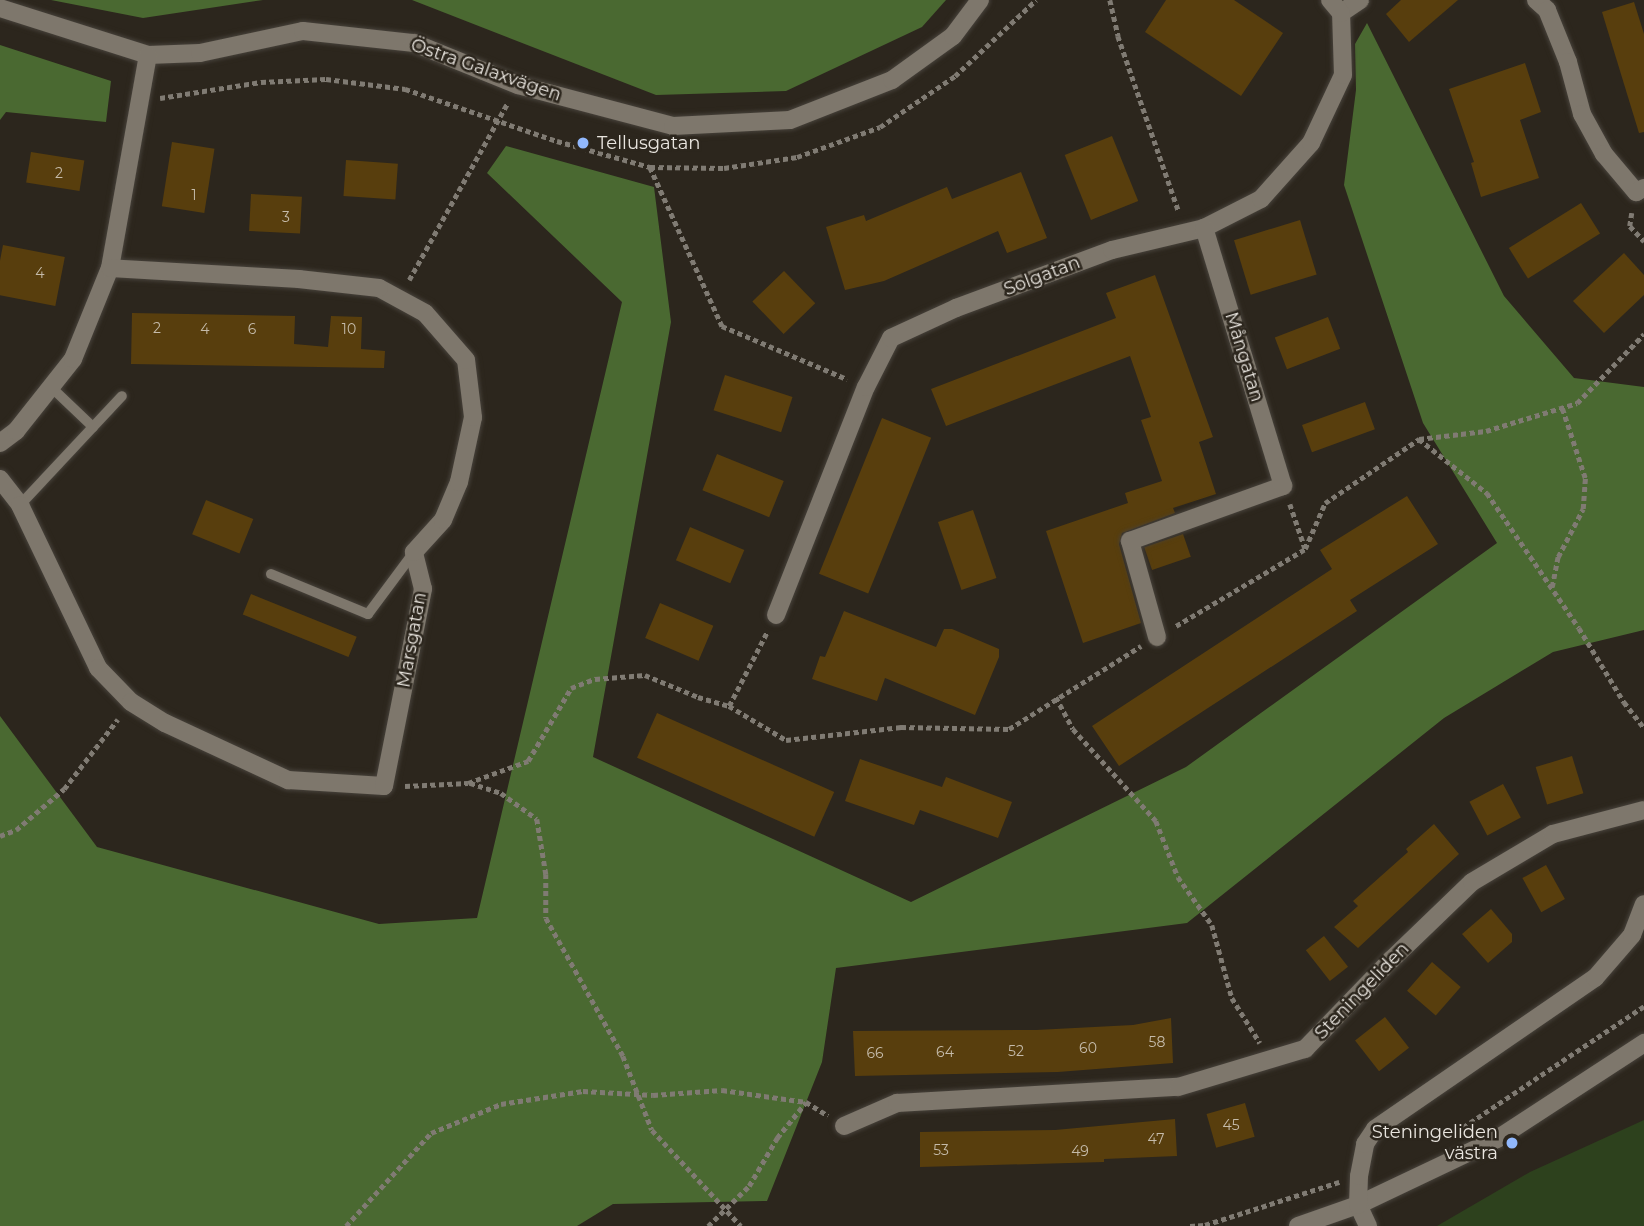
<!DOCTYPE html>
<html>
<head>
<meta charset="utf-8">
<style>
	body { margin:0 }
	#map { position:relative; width:1644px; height:1226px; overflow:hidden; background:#2c261d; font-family:Montserrat,sans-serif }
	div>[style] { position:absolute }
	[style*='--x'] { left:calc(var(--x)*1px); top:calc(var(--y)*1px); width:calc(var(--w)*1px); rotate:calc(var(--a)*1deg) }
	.green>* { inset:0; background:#2d411d }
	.forest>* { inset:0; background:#4a6931 }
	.building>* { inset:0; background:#583e0d; transform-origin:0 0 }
	.path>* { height:4.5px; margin-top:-2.25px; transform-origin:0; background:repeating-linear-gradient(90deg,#807b73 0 5px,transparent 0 8.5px) }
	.roads { filter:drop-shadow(0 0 2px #47423b) drop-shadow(0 0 2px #47423b) }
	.lane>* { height:10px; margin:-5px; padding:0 5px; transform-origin:5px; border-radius:5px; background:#7e776c }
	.street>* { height:18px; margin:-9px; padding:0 9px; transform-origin:9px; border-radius:9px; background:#7e776c }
	.dots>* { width:19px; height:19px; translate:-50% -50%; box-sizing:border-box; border:4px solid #2c261d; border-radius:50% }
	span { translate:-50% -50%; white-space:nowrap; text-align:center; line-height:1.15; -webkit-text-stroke:5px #2c261d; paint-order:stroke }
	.number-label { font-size:14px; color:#c5bbaa }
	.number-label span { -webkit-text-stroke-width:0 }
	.street-label { font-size:18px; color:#e9e5df }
	.poi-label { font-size:18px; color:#e9e5df }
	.left { translate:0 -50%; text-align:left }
	.right { translate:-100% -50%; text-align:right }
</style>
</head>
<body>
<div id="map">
	<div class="green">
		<i style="clip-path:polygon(1644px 1120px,1644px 1226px,1437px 1226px,1530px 1172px)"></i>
	</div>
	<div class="forest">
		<i style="clip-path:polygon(51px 0,263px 0,143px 18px)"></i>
		<i style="clip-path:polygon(412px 0,946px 0,922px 27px,786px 91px,656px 95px)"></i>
		<i style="clip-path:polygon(1367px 23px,1504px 296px,1574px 378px,1644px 387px,1644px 630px,1553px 652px,1444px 718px,1187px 923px,836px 968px,822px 1062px,767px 1201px,613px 1204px,577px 1226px,0 1226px,0 716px,97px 847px,379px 924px,477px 918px,622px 302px,487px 173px,506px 146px,654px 187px,671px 322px,593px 757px,911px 902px,1186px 767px,1497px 543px,1423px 423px,1344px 185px,1356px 90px,1355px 44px)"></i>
		<i style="clip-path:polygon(0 45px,111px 81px,106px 122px,6px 112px,0 120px)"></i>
	</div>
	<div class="building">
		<i style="clip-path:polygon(1166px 0,1234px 0,1283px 33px,1241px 96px,1145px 32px)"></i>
		<i style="clip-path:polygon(1401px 0,1458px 0,1409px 42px,1386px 14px)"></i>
		<i style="clip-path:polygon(1634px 2px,1644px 34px,1644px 132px,1639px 133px,1602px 12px)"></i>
		<i style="clip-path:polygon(1525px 63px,1541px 112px,1520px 120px,1539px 178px,1481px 197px,1471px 163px,1474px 162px,1449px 89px)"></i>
		<i style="left:1112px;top:136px;width:70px;height:51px;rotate:68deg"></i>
		<i style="left:172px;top:142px;width:43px;height:65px;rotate:9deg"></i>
		<i style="left:31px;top:152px;width:54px;height:31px;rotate:9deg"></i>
		<i style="left:346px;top:160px;width:52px;height:36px;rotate:4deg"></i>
		<i style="clip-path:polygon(1021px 172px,1047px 238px,1007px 253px,998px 231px,884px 281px,845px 290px,826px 227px,864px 215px,866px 221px,947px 187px,952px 199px)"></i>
		<i style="left:251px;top:194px;width:51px;height:37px;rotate:3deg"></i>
		<i style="left:1581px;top:203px;width:36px;height:85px;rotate:58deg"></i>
		<i style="left:1300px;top:220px;width:57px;height:69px;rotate:73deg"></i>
		<i style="left:3px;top:245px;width:63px;height:50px;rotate:11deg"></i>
		<i style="clip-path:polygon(1624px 253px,1644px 275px,1644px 295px,1604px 333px,1573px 301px)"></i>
		<i style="left:784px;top:271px;width:45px;height:44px;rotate:46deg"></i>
		<i style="clip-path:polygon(1155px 275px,1213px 437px,1199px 442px,1216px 494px,1173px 508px,1175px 513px,1122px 533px,1119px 544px,1141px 623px,1083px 643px,1046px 531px,1128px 503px,1125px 493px,1162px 481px,1141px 420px,1151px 417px,1130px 356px,946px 426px,931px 389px,1116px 318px,1106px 293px)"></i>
		<i style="clip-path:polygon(132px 313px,295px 316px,294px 344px,328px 347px,331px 316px,362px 317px,361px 349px,385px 351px,384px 368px,131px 364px)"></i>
		<i style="left:1328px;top:317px;width:34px;height:57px;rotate:69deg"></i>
		<i style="left:725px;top:375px;width:71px;height:37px;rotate:18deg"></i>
		<i style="left:1365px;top:402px;width:29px;height:67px;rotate:70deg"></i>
		<i style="left:882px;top:418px;width:53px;height:168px;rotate:22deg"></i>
		<i style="left:717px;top:454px;width:72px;height:39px;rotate:22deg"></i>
		<i style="clip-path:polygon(1407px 496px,1438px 544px,1350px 600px,1357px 611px,1119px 766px,1092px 726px,1332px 569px,1320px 550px)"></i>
		<i style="left:206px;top:500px;width:51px;height:37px;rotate:22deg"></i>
		<i style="left:973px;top:510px;width:72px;height:37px;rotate:71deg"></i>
		<i style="left:690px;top:527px;width:59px;height:36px;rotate:23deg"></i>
		<i style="left:1183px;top:534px;width:24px;height:41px;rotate:71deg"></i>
		<i style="left:251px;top:594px;width:114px;height:22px;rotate:22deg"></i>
		<i style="left:660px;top:603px;width:58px;height:38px;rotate:23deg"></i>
		<i style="clip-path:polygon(844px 611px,936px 647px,944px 629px,952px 629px,999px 649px,999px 657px,975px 715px,885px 678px,877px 701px,812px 679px,820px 656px,825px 657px)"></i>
		<i style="left:657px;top:713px;width:194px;height:49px;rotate:24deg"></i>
		<i style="left:1572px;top:756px;width:39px;height:38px;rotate:73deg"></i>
		<i style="clip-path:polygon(860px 759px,942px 787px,946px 777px,1012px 802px,998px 838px,920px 810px,914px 825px,845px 801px)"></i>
		<i style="left:1503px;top:784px;width:38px;height:38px;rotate:62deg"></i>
		<i style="clip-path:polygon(1434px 824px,1459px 854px,1358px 948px,1334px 927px,1358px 906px,1353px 901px,1408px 852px,1406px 849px)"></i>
		<i style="left:1546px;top:865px;width:39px;height:27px;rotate:61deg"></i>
		<i style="clip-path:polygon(1491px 909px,1512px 934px,1512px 942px,1488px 963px,1462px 934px)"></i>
		<i style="left:1324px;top:936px;width:39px;height:23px;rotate:52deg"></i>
		<i style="left:1432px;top:962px;width:38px;height:38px;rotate:41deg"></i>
		<i style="left:1385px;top:1017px;width:39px;height:38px;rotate:52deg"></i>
		<i style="clip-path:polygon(1171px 1018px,1173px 1063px,1058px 1072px,855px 1076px,853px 1031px,1036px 1030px,1133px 1025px)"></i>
		<i style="left:1245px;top:1103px;width:35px;height:40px;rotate:74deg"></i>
		<i style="clip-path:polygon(1175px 1119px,1177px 1156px,1104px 1159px,1104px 1162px,920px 1167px,920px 1132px,1055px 1130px)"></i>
	</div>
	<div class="path">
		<i style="--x:1110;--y:0;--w:37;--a:77"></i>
		<i style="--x:1118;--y:36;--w:186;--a:70.9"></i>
		<i style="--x:160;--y:98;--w:102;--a:-9"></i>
		<i style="--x:261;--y:82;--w:65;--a:-2.6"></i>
		<i style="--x:326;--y:79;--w:80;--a:7.2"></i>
		<i style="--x:405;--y:89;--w:161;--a:18.9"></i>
		<i style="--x:557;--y:141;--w:97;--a:15.6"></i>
		<i style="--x:650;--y:167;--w:74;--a:0.8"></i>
		<i style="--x:724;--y:168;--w:74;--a:-8.6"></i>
		<i style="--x:797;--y:157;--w:88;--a:-19.9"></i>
		<i style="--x:880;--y:127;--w:91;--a:-34.2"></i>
		<i style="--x:955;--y:76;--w:111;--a:-43.2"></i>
		<i style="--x:650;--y:167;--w:175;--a:65.6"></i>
		<i style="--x:722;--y:326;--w:136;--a:23"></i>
		<i style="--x:1632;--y:213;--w:13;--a:99"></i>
		<i style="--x:1630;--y:226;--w:21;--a:47"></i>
		<i style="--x:409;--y:280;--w:201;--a:-60.9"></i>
		<i style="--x:1419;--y:439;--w:87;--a:38.5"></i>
		<i style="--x:1487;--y:493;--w:163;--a:55.7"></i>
		<i style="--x:1579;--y:628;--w:87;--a:58.7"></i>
		<i style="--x:1624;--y:702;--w:33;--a:52"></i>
		<i style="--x:1290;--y:504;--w:46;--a:71.2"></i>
		<i style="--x:1552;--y:587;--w:31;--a:-79"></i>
		<i style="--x:1558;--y:557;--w:54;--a:-62.5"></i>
		<i style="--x:1583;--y:509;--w:31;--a:-86"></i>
		<i style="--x:1585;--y:478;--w:74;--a:-108.2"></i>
		<i style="--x:1176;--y:626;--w:150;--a:-30.8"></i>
		<i style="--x:1305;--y:549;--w:50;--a:-66.5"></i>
		<i style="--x:1325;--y:503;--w:114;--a:-34.2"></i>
		<i style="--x:1419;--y:439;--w:67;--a:-6.8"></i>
		<i style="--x:1486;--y:431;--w:95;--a:-17.1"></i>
		<i style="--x:1577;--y:403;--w:96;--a:-45.8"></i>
		<i style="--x:1056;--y:697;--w:36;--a:62"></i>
		<i style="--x:1073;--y:729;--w:124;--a:47.9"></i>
		<i style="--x:1156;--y:821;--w:60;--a:68.6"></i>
		<i style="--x:1178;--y:877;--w:59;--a:54.7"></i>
		<i style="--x:1212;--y:925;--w:76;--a:74.7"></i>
		<i style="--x:1232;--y:998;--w:53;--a:58.1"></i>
		<i style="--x:729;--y:706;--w:83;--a:-62.8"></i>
		<i style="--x:470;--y:783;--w:33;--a:18"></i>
		<i style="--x:501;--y:793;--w:44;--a:35.8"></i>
		<i style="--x:537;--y:819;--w:56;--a:80.7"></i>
		<i style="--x:546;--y:874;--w:44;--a:90"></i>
		<i style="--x:546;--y:918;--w:158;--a:60.8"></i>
		<i style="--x:623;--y:1056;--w:79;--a:68.6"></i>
		<i style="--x:652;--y:1130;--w:131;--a:47.2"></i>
		<i style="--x:405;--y:786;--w:63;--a:-2.7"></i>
		<i style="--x:468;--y:783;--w:64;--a:-20.1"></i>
		<i style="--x:528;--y:761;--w:85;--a:-59.5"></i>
		<i style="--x:571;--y:688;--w:26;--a:-21"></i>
		<i style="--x:595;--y:679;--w:50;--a:-4.6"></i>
		<i style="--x:645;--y:675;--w:57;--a:22.5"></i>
		<i style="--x:698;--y:697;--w:32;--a:16"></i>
		<i style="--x:729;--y:706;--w:66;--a:30.8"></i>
		<i style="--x:786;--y:740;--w:116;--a:-6.4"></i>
		<i style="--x:901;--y:727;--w:108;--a:1.1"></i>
		<i style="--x:1009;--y:729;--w:156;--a:-32.2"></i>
		<i style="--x:0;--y:836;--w:17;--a:-21"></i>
		<i style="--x:16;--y:830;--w:63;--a:-40.5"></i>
		<i style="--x:64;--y:789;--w:88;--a:-52.4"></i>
		<i style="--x:1456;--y:1132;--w:226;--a:-33.8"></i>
		<i style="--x:346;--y:1226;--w:126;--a:-47.6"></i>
		<i style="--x:431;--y:1133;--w:76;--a:-22.5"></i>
		<i style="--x:501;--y:1104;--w:83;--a:-9"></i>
		<i style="--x:583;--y:1091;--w:70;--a:3.3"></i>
		<i style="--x:653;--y:1095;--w:69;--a:-4.1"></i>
		<i style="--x:722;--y:1090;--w:85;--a:8.1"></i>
		<i style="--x:708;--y:1226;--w:57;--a:-44.3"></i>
		<i style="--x:749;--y:1186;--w:56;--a:-59.7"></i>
		<i style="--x:777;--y:1138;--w:46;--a:-51.1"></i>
		<i style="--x:806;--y:1102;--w:26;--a:32"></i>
		<i style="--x:1190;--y:1226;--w:15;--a:-4"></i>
		<i style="--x:1205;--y:1225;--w:141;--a:-17.8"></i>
	</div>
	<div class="roads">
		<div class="lane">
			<i style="--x:51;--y:387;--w:58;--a:43.6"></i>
			<i style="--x:20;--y:505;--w:149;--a:-46.9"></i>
			<i style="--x:271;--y:574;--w:105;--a:22.4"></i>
			<i style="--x:368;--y:614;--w:77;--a:-53.4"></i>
		</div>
		<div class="street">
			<i style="--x:1536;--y:0;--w:15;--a:42"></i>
			<i style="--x:1547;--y:10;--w:56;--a:68"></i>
			<i style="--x:1568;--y:62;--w:54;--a:74.9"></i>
			<i style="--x:1582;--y:114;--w:46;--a:61.2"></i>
			<i style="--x:1604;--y:154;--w:50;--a:49.9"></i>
			<i style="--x:1636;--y:192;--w:9;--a:-27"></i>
			<i style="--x:0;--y:8;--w:155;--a:17.6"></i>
			<i style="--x:148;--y:55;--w:52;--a:-2.2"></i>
			<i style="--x:200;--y:53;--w:105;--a:-12.1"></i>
			<i style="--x:303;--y:31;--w:112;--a:6.2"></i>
			<i style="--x:414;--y:43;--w:112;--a:22"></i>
			<i style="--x:518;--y:85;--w:160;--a:14.8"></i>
			<i style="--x:673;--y:126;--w:117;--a:-2.9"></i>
			<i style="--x:790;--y:120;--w:110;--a:-21.4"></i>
			<i style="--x:892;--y:80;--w:75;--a:-35.8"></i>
			<i style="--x:953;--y:36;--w:45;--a:-53.1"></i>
			<i style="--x:1341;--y:13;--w:23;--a:-34"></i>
			<i style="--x:0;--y:443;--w:20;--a:-37"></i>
			<i style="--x:16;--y:431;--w:92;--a:-51.6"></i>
			<i style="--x:73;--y:359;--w:98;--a:-67.9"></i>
			<i style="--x:110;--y:268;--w:216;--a:-79.9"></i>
			<i style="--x:0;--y:479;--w:33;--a:52"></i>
			<i style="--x:20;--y:505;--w:181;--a:64.4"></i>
			<i style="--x:98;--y:668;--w:47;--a:45.9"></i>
			<i style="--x:131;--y:702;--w:40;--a:32"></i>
			<i style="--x:165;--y:723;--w:136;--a:24.9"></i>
			<i style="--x:288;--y:780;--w:96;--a:3.6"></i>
			<i style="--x:384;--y:786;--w:201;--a:-78.8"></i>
			<i style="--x:423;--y:589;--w:38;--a:-104"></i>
			<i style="--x:414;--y:552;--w:43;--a:-47.8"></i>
			<i style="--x:443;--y:520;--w:41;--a:-67.2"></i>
			<i style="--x:459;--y:482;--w:66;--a:-77.8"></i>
			<i style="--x:473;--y:417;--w:57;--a:-97"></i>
			<i style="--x:466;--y:360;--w:62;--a:-131.1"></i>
			<i style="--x:425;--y:313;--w:52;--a:-151.5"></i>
			<i style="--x:379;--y:288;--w:81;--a:-173.6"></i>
			<i style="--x:299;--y:279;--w:189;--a:-176.7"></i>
			<i style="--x:776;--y:615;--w:245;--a:-68.5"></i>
			<i style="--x:866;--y:387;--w:55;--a:-63"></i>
			<i style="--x:891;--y:338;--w:72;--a:-24.8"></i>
			<i style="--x:956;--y:308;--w:166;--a:-20.4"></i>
			<i style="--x:1112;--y:250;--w:95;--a:-13.4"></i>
			<i style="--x:1204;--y:228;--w:64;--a:-27"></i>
			<i style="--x:1261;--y:199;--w:75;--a:-48.2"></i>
			<i style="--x:1311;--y:143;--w:75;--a:-64.8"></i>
			<i style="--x:1343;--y:75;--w:62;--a:-91.8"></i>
			<i style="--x:1341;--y:13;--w:17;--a:-130"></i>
			<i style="--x:1157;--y:637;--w:100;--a:-105.7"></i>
			<i style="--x:1130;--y:541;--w:163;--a:-19.8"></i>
			<i style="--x:1283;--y:486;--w:270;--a:-107"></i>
			<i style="--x:844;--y:1126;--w:58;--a:-23.5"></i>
			<i style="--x:897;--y:1103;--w:281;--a:-3.3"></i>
			<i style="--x:1178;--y:1087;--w:133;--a:-16.7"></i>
			<i style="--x:1305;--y:1049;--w:124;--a:-46"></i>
			<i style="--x:1391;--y:960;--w:112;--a:-43.9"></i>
			<i style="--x:1472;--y:882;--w:94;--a:-30.7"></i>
			<i style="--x:1553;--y:834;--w:94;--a:-14.8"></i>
			<i style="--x:1298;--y:1226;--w:64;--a:-19.3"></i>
			<i style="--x:1358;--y:1205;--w:154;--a:-25.4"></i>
			<i style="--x:1497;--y:1139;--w:176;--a:-33.1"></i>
			<i style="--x:1368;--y:1226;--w:23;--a:-115"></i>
			<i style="--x:1358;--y:1205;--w:29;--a:-88"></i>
			<i style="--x:1359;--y:1176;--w:33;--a:-79"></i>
			<i style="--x:1365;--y:1144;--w:18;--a:-56"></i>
			<i style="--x:1375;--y:1129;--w:267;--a:-34.5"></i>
			<i style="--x:1595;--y:978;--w:57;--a:-49.3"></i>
			<i style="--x:1632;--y:935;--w:33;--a:-69"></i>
		</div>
	</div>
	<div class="dots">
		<i style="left:583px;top:143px;background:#91b8fd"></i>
		<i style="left:1512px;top:1143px;background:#91b8fd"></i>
	</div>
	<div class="number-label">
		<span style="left:59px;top:173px">2</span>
		<span style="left:194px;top:195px">1</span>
		<span style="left:286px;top:217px">3</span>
		<span style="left:40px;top:273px">4</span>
		<span style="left:157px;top:328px">2</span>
		<span style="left:205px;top:329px">4</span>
		<span style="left:252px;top:329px">6</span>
		<span style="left:349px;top:329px">10</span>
		<span style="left:1157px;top:1042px">58</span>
		<span style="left:1088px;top:1048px">60</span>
		<span style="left:1016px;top:1051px">52</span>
		<span style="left:945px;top:1052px">64</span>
		<span style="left:875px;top:1053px">66</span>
		<span style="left:1231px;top:1125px">45</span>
		<span style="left:1156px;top:1139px">47</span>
		<span style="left:941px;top:1150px">53</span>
		<span style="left:1080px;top:1151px">49</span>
	</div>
	<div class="street-label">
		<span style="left:486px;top:70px;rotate:19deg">Östra Galaxvägen</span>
		<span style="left:1042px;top:276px;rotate:-21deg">Solgatan</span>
		<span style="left:1244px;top:357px;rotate:73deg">Mångatan</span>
		<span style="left:412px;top:640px;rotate:-80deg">Marsgatan</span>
		<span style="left:1362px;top:991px;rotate:-46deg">Steningeliden</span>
	</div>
	<div class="poi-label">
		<span class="left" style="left:597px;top:143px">Tellusgatan</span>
		<span class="right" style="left:1498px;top:1143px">Steningeliden<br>västra</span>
	</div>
</div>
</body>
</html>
